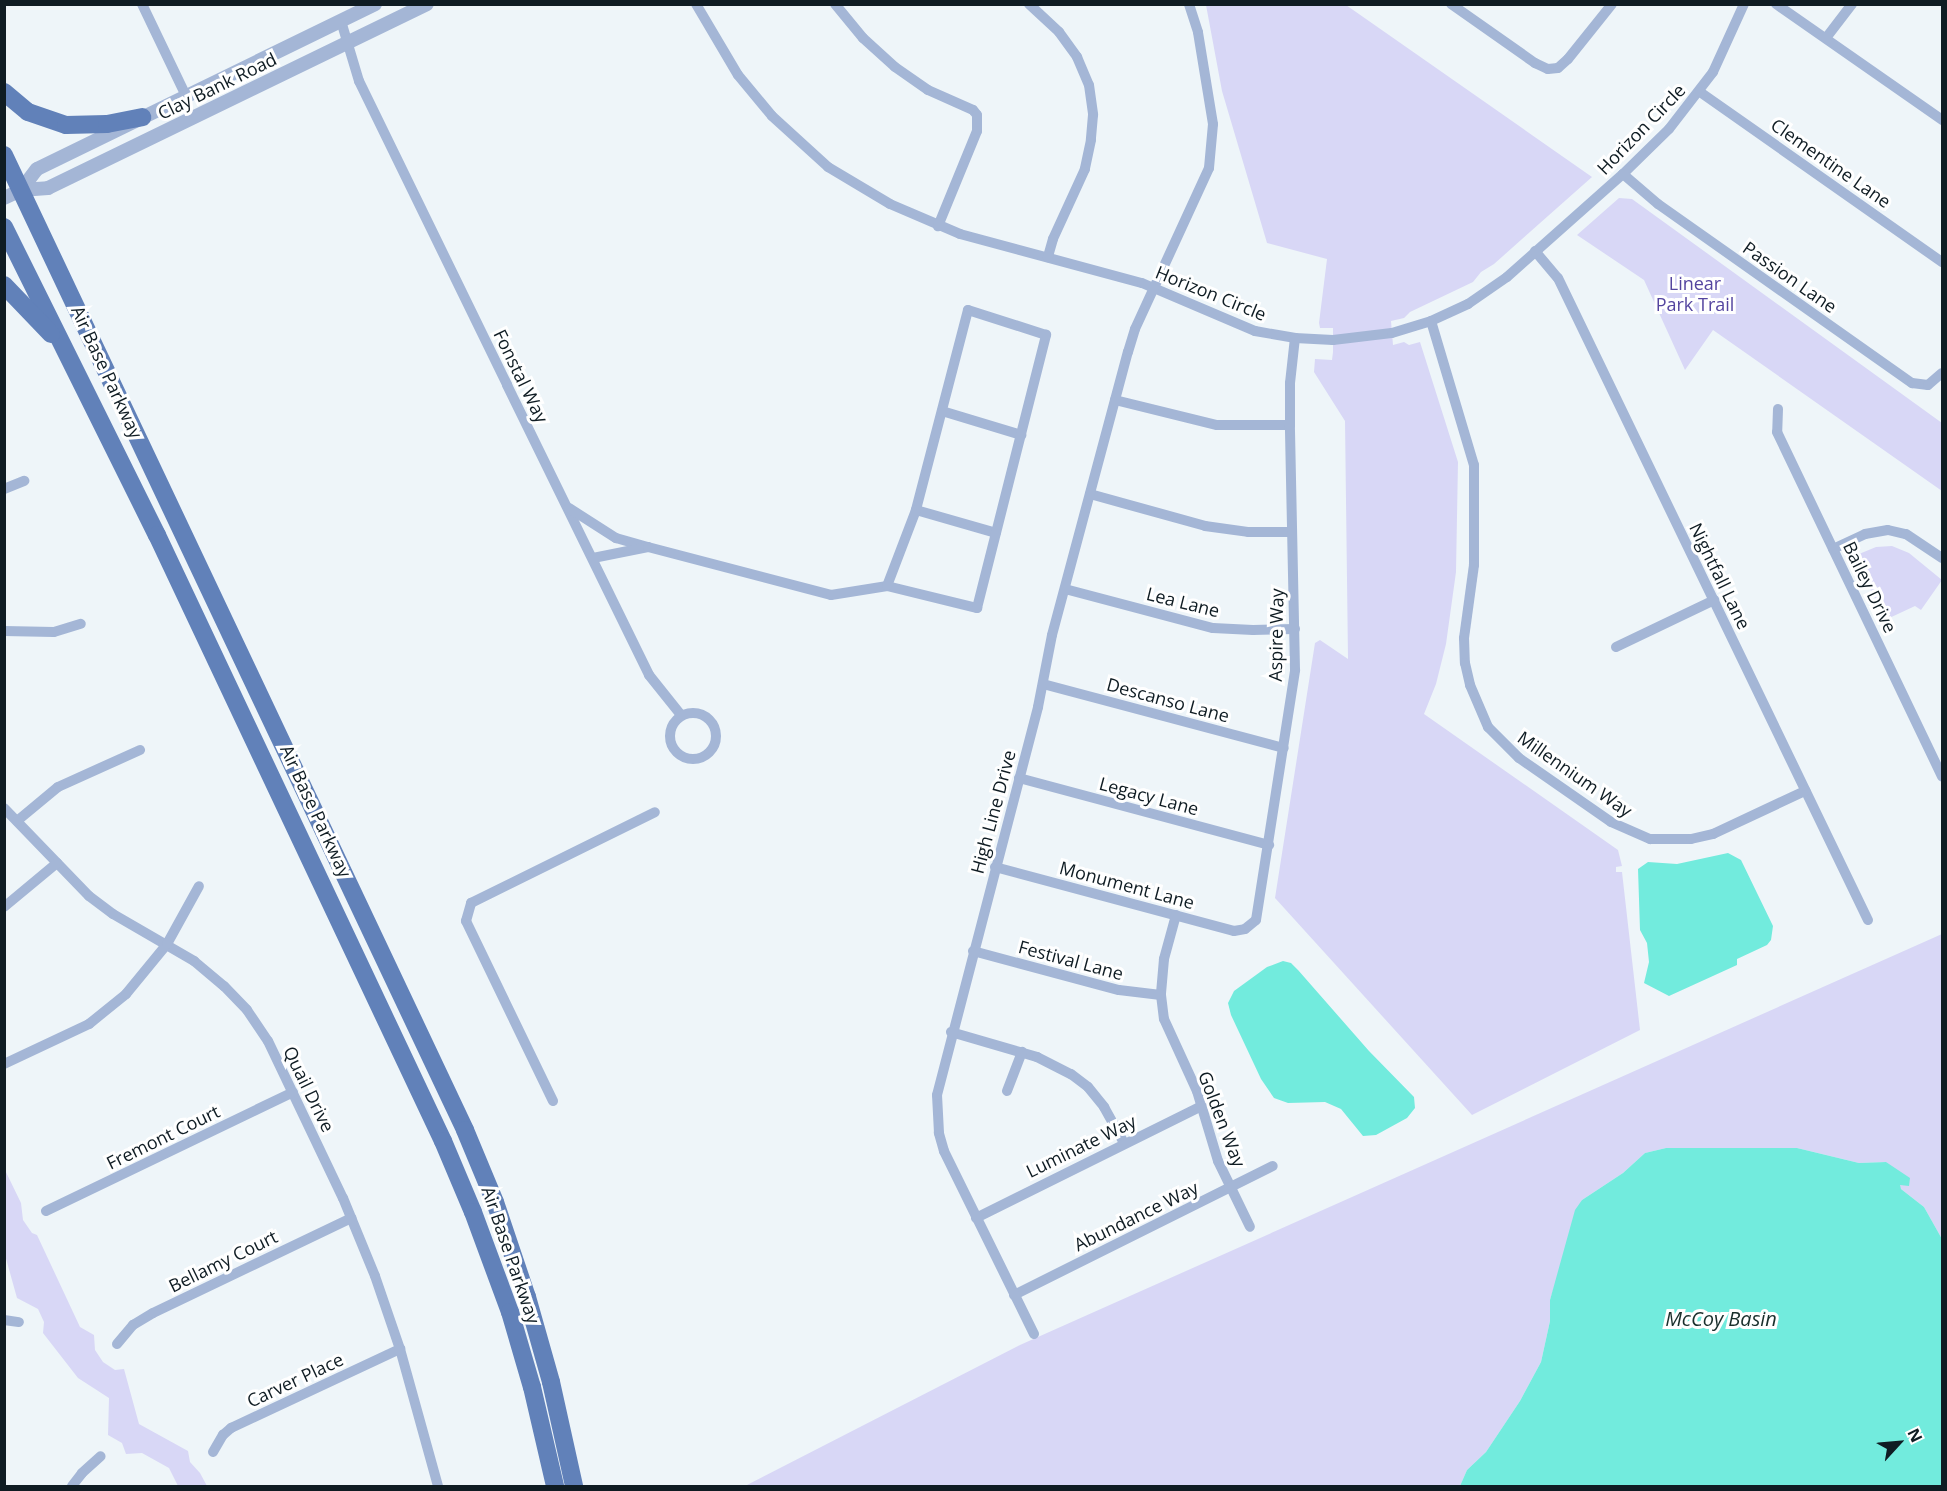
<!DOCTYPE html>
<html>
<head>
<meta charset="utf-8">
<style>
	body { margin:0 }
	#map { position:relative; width:1947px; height:1491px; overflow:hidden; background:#eef5f9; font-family:"Open Sans",sans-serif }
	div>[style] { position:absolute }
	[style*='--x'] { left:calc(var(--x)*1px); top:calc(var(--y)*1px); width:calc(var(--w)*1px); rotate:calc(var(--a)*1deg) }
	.green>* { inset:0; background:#d8d7f6 }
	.water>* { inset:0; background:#72ebdd }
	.minor>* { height:10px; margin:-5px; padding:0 5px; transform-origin:5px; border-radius:5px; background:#a4b6d6 }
	.minor>.ring { margin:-5px; padding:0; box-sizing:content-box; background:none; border:10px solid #a4b6d6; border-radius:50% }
	.tertiary>* { height:14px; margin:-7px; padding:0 7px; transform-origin:7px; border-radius:7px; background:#a4b6d6 }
	.primary>* { height:18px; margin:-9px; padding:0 9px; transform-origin:9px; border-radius:9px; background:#6181b9 }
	span { translate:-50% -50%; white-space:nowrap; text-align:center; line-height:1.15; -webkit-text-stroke:6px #fff; paint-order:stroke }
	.street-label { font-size:18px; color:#0f1c23 }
	.park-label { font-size:18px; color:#54459f }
	.water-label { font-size:20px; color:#192f2c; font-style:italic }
	.frame { position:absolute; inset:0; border:6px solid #0f1c23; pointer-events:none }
	.north { position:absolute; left:1869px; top:1413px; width:60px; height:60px; -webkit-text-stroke:4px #fff; paint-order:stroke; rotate:64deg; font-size:16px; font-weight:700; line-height:24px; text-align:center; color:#0f1c23 }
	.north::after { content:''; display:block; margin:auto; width:21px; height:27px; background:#0f1c23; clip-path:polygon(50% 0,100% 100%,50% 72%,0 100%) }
</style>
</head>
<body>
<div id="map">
	<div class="green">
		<i style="clip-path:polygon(1206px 5px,1346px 5px,1592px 177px,1494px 264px,1481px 272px,1473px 282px,1410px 312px,1404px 318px,1391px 321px,1393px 345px,1404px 342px,1409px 345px,1420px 342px,1458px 462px,1456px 572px,1446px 644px,1436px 684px,1424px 714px,1618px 850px,1622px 866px,1616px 867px,1616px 872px,1622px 872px,1640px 1030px,1472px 1115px,1275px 898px,1315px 643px,1320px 640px,1348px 659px,1345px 421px,1314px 372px,1315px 359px,1332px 360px,1333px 352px,1333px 328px,1320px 328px,1319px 323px,1327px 259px,1267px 243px,1222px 91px)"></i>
		<i style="clip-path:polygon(1619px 198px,1632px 199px,1942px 423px,1942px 491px,1713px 330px,1685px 370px,1644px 280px,1577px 235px)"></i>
		<i style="clip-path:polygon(1892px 546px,1909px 553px,1942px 580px,1921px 610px,1915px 606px,1885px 620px,1857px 561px,1859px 554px,1876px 547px)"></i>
		<i style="clip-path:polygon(1942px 934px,1942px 1239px,1924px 1207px,1901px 1189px,1886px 1162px,1859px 1163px,1797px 1148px,1666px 1148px,1645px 1153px,1623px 1173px,1582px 1200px,1550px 1300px,1550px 1321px,1541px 1362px,1520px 1401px,1486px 1452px,1467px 1470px,1460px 1486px,745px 1486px,1020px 1345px)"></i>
		<i style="clip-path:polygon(4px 1168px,21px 1203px,23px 1220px,32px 1233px,37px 1235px,80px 1327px,94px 1335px,95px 1350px,103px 1362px,115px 1370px,124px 1369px,139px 1424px,188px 1451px,190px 1462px,200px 1473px,207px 1486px,178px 1486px,169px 1468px,142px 1453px,126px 1454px,122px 1443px,108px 1435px,109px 1398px,78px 1378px,43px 1333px,44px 1322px,38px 1309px,17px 1298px,5px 1255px)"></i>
	</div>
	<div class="water">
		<i style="clip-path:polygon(1728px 853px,1741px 860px,1773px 926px,1771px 940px,1767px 945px,1737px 959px,1737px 965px,1669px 996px,1644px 983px,1649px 962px,1647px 943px,1640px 930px,1638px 869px,1648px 862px,1677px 864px)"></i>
		<i style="clip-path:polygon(1283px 961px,1291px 963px,1298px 970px,1369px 1051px,1414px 1097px,1415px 1108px,1407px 1118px,1376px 1135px,1363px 1136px,1341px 1109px,1325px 1102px,1288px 1103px,1274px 1098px,1261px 1079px,1231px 1015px,1228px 1003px,1234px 991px,1267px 967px)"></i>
		<i style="clip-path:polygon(1666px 1148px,1797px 1148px,1859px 1163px,1886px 1162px,1910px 1178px,1909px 1186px,1900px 1185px,1901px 1189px,1924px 1207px,1942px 1239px,1942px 1486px,1460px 1486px,1467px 1470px,1486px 1452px,1520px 1401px,1541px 1362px,1550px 1321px,1550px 1300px,1575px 1210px,1582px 1200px,1623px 1173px,1645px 1153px)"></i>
	</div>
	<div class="minor">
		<i style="--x:142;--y:4;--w:102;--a:64.4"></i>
		<i style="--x:696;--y:4;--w:82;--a:59.4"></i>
		<i style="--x:738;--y:75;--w:53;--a:50.3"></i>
		<i style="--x:772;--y:116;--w:76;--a:42.3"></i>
		<i style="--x:828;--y:167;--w:72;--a:30.8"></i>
		<i style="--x:890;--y:204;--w:76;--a:23.2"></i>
		<i style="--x:960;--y:234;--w:188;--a:15.1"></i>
		<i style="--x:1142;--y:283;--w:123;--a:23"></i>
		<i style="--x:1255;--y:331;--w:41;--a:9.9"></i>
		<i style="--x:1295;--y:338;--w:38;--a:3"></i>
		<i style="--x:1333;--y:340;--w:59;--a:-6.8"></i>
		<i style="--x:1392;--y:333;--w:41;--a:-17.1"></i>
		<i style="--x:1431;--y:321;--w:41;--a:-24.7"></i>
		<i style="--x:1468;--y:304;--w:47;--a:-34.7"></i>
		<i style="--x:1507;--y:277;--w:155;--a:-41.6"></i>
		<i style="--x:1623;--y:174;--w:64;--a:-44.4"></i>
		<i style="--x:1669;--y:129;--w:72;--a:-52.3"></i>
		<i style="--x:1713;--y:72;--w:75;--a:-65.5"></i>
		<i style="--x:835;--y:4;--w:44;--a:50.5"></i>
		<i style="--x:863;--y:38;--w:43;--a:42.2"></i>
		<i style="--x:895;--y:67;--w:40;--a:34.9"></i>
		<i style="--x:928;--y:90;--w:49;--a:24"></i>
		<i style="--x:973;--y:110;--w:6;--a:51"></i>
		<i style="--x:977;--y:115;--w:16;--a:90"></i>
		<i style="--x:977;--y:131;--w:103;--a:112.3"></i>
		<i style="--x:1029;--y:4;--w:41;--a:43"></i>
		<i style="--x:1059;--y:32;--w:31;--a:54"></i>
		<i style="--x:1077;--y:57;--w:30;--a:67"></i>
		<i style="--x:1089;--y:85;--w:30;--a:82"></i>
		<i style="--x:1093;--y:115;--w:25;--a:95"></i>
		<i style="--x:1091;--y:140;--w:30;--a:102"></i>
		<i style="--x:1085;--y:169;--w:77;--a:114.6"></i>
		<i style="--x:1053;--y:239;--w:19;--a:106"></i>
		<i style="--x:1451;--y:4;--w:103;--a:35.1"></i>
		<i style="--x:1535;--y:63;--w:14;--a:25"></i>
		<i style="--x:1548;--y:69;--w:10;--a:-6"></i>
		<i style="--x:1558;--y:68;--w:13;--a:-42"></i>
		<i style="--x:1568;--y:59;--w:70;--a:-51.3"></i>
		<i style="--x:1776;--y:4;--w:203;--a:34.9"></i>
		<i style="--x:341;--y:21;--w:63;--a:73.3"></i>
		<i style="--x:359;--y:81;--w:338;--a:64"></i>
		<i style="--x:507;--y:385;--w:323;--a:63.9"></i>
		<i style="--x:649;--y:675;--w:51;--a:51.3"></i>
		<i style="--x:1826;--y:38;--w:43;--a:-52.6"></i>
		<i style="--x:1700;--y:92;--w:296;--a:35.1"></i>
		<i style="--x:1623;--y:174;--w:46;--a:40.6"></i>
		<i style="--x:1658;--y:204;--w:311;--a:35.2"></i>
		<i style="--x:1912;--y:383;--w:16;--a:7"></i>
		<i style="--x:1928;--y:385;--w:18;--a:-41"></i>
		<i style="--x:1535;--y:251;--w:35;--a:50"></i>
		<i style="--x:1558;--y:278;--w:713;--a:64.23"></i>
		<i style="--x:1431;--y:321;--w:150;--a:73.4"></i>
		<i style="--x:1474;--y:465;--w:100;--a:90"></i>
		<i style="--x:1474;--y:565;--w:74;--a:97.8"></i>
		<i style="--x:1464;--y:638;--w:25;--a:88"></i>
		<i style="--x:1465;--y:663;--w:23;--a:77"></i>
		<i style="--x:1470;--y:685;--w:46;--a:66.8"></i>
		<i style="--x:1488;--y:727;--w:44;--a:45"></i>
		<i style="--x:1519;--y:758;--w:112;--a:34.8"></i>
		<i style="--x:1611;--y:822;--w:43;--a:23.6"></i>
		<i style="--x:1650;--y:839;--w:41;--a:0"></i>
		<i style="--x:1691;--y:839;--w:23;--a:-13"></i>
		<i style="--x:1713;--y:834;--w:102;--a:-25.1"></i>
		<i style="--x:1115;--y:400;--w:105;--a:13.8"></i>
		<i style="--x:1217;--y:425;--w:73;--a:0"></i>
		<i style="--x:1778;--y:409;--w:23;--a:92"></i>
		<i style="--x:1777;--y:432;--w:382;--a:64.4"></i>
		<i style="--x:942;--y:411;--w:83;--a:16.9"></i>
		<i style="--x:4;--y:489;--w:22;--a:-22"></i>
		<i style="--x:1090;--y:494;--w:119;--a:15.5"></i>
		<i style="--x:1205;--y:526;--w:43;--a:7.9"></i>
		<i style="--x:1248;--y:532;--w:44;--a:0"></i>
		<i style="--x:569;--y:508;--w:56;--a:32.6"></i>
		<i style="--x:616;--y:538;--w:33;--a:16"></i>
		<i style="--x:648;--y:547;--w:56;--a:168.7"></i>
		<i style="--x:916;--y:510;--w:83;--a:16"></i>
		<i style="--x:648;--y:547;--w:189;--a:14.7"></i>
		<i style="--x:831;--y:595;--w:57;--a:-9.1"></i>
		<i style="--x:887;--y:586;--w:93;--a:13.7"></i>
		<i style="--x:977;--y:608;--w:282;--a:-75.8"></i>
		<i style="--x:1046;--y:335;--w:82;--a:-162.2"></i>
		<i style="--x:968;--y:310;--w:207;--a:104.6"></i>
		<i style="--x:916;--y:510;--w:81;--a:110.9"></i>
		<i style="--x:1833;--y:549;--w:35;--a:-25"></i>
		<i style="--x:1865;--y:534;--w:23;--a:-10"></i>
		<i style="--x:1888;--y:530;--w:18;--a:13"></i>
		<i style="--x:1906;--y:534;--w:43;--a:33.7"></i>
		<i style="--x:1065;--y:589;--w:153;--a:14.8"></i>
		<i style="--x:1213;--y:628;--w:40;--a:2.9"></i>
		<i style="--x:1253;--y:630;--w:42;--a:-1.4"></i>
		<i style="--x:4;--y:631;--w:50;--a:1.1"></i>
		<i style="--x:54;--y:632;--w:28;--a:-17"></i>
		<i style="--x:1616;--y:647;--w:109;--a:-25.6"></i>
		<i style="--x:1043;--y:684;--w:249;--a:14.9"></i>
		<i class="ring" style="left:670px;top:713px;width:36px;height:36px"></i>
		<i style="--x:1019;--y:778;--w:259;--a:15"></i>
		<i style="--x:4;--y:808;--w:122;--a:46"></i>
		<i style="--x:89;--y:896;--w:30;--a:37"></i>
		<i style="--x:113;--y:914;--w:94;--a:30.1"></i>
		<i style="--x:194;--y:961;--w:39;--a:40"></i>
		<i style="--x:224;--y:986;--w:33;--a:46"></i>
		<i style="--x:247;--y:1010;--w:37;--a:56"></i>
		<i style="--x:268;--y:1041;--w:174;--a:64.5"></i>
		<i style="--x:343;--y:1198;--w:84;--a:67.7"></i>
		<i style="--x:375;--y:1276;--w:77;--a:71.1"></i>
		<i style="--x:400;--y:1349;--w:142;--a:74.5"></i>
		<i style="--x:17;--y:821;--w:53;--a:-39.7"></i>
		<i style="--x:58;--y:787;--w:90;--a:-24.3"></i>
		<i style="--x:995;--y:867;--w:247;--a:15"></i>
		<i style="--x:1234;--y:931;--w:11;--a:-10"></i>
		<i style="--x:1245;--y:929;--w:14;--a:-39"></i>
		<i style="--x:1256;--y:920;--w:253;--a:-81.1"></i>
		<i style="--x:1295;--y:670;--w:245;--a:-91.2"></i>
		<i style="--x:1290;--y:425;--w:42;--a:-90"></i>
		<i style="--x:1290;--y:383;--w:45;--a:-83.7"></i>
		<i style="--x:4;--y:907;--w:69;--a:-39.7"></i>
		<i style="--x:1176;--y:915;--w:46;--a:105.3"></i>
		<i style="--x:1164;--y:959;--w:36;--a:95"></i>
		<i style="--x:1161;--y:995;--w:24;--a:83"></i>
		<i style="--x:1164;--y:1019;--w:79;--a:65.4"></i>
		<i style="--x:1197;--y:1091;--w:73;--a:73.3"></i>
		<i style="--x:1218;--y:1161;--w:73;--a:64.1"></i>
		<i style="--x:973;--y:951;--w:151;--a:15"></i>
		<i style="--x:1119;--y:990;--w:42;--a:6.8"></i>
		<i style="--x:951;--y:1032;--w:90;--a:16.2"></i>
		<i style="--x:1037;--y:1057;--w:38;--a:27"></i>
		<i style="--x:1071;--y:1074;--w:21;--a:37"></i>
		<i style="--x:1088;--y:1087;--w:26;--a:51"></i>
		<i style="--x:1104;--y:1107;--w:41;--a:60.9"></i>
		<i style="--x:4;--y:1064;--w:94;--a:-25.2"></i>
		<i style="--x:89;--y:1024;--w:48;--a:-39"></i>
		<i style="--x:126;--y:994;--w:65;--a:-50.6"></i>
		<i style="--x:167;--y:944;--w:66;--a:-61.1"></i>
		<i style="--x:1007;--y:1091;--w:42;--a:-69"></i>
		<i style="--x:553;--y:1101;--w:200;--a:-115.8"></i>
		<i style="--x:466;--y:921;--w:19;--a:-74"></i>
		<i style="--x:471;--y:903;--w:205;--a:-26.3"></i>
		<i style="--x:46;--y:1211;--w:274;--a:-25.7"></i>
		<i style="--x:976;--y:1218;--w:252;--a:-26.4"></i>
		<i style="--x:1014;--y:1295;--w:289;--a:-26.5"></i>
		<i style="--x:4;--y:1320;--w:15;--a:8"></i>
		<i style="--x:1034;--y:1334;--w:204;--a:-116.2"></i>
		<i style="--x:944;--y:1151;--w:19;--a:-106"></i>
		<i style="--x:939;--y:1133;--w:38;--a:-93"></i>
		<i style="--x:937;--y:1095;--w:401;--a:-75.4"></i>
		<i style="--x:1038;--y:707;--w:73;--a:-79"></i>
		<i style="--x:1052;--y:635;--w:293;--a:-75"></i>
		<i style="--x:1128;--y:352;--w:24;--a:-73"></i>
		<i style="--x:1135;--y:329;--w:177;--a:-65.3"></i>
		<i style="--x:1209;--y:168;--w:44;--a:-84.8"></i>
		<i style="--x:1213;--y:124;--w:93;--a:-99.3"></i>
		<i style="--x:1198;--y:32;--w:29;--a:-108"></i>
		<i style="--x:117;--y:1344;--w:25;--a:-50"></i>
		<i style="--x:133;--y:1325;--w:23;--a:-31"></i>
		<i style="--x:153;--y:1313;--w:220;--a:-25.6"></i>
		<i style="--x:213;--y:1452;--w:20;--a:-60"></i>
		<i style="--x:223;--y:1435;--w:11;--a:-41"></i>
		<i style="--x:231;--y:1428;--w:187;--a:-25.1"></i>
		<i style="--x:72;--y:1486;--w:16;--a:-52"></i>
		<i style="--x:82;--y:1473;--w:25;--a:-42"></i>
	</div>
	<div class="tertiary">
		<i style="--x:21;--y:190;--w:26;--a:-53"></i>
		<i style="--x:37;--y:169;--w:376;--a:-26"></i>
		<i style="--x:4;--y:198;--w:19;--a:-25"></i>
		<i style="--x:21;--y:190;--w:27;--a:-4"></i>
		<i style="--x:48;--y:188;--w:421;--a:-25.9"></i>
	</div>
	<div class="primary">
		<i style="--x:4;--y:92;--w:31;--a:40"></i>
		<i style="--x:28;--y:112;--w:40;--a:18.9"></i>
		<i style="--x:66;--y:125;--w:41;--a:-1.4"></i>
		<i style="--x:107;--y:124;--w:36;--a:-11"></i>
		<i style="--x:4;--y:155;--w:1078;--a:64.69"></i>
		<i style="--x:465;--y:1130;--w:78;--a:67.4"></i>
		<i style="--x:495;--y:1202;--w:100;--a:71.4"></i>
		<i style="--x:527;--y:1297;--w:88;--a:74.2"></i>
		<i style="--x:551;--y:1382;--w:107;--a:77.5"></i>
		<i style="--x:4;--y:227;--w:344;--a:63.6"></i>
		<i style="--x:157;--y:535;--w:670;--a:64.74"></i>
		<i style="--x:443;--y:1141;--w:77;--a:67.1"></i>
		<i style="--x:473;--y:1212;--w:107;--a:69.7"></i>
		<i style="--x:510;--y:1312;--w:78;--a:73.7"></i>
		<i style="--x:532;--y:1387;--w:102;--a:76.9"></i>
		<i style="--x:4;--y:285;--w:68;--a:46.2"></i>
	</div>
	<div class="street-label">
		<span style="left:217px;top:86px;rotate:-26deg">Clay Bank Road</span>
		<span style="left:1641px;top:129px;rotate:-46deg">Horizon Circle</span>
		<span style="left:1831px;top:163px;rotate:35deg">Clementine Lane</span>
		<span style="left:1790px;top:277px;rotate:35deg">Passion Lane</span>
		<span style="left:1211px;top:293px;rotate:22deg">Horizon Circle</span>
		<span style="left:107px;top:372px;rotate:65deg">Air Base Parkway</span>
		<span style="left:521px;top:376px;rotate:64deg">Fonstal Way</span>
		<span style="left:1720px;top:576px;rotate:64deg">Nightfall Lane</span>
		<span style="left:1870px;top:587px;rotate:64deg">Bailey Drive</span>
		<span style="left:1183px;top:602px;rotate:14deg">Lea Lane</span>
		<span style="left:1276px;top:635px;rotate:-89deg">Aspire Way</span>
		<span style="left:1168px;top:700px;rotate:15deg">Descanso Lane</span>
		<span style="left:1575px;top:774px;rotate:35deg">Millennium Way</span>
		<span style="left:1149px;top:796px;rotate:15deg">Legacy Lane</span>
		<span style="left:316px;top:811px;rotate:65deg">Air Base Parkway</span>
		<span style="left:993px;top:812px;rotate:-75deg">High Line Drive</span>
		<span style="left:1127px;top:885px;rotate:15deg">Monument Lane</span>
		<span style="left:1071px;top:960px;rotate:15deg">Festival Lane</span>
		<span style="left:309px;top:1089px;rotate:64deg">Quail Drive</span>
		<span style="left:1222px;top:1119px;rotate:69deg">Golden Way</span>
		<span style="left:163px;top:1137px;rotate:-26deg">Fremont Court</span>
		<span style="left:1081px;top:1146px;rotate:-26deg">Luminate Way</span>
		<span style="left:1136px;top:1216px;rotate:-26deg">Abundance Way</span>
		<span style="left:511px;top:1255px;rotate:71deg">Air Base Parkway</span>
		<span style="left:223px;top:1261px;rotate:-26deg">Bellamy Court</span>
		<span style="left:295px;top:1380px;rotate:-25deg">Carver Place</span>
	</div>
	<div class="park-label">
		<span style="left:1695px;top:294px">Linear<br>Park Trail</span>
	</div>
	<div class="water-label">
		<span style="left:1721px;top:1318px">McCoy Basin</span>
	</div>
	<div class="frame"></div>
	<div class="north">N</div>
</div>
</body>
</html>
